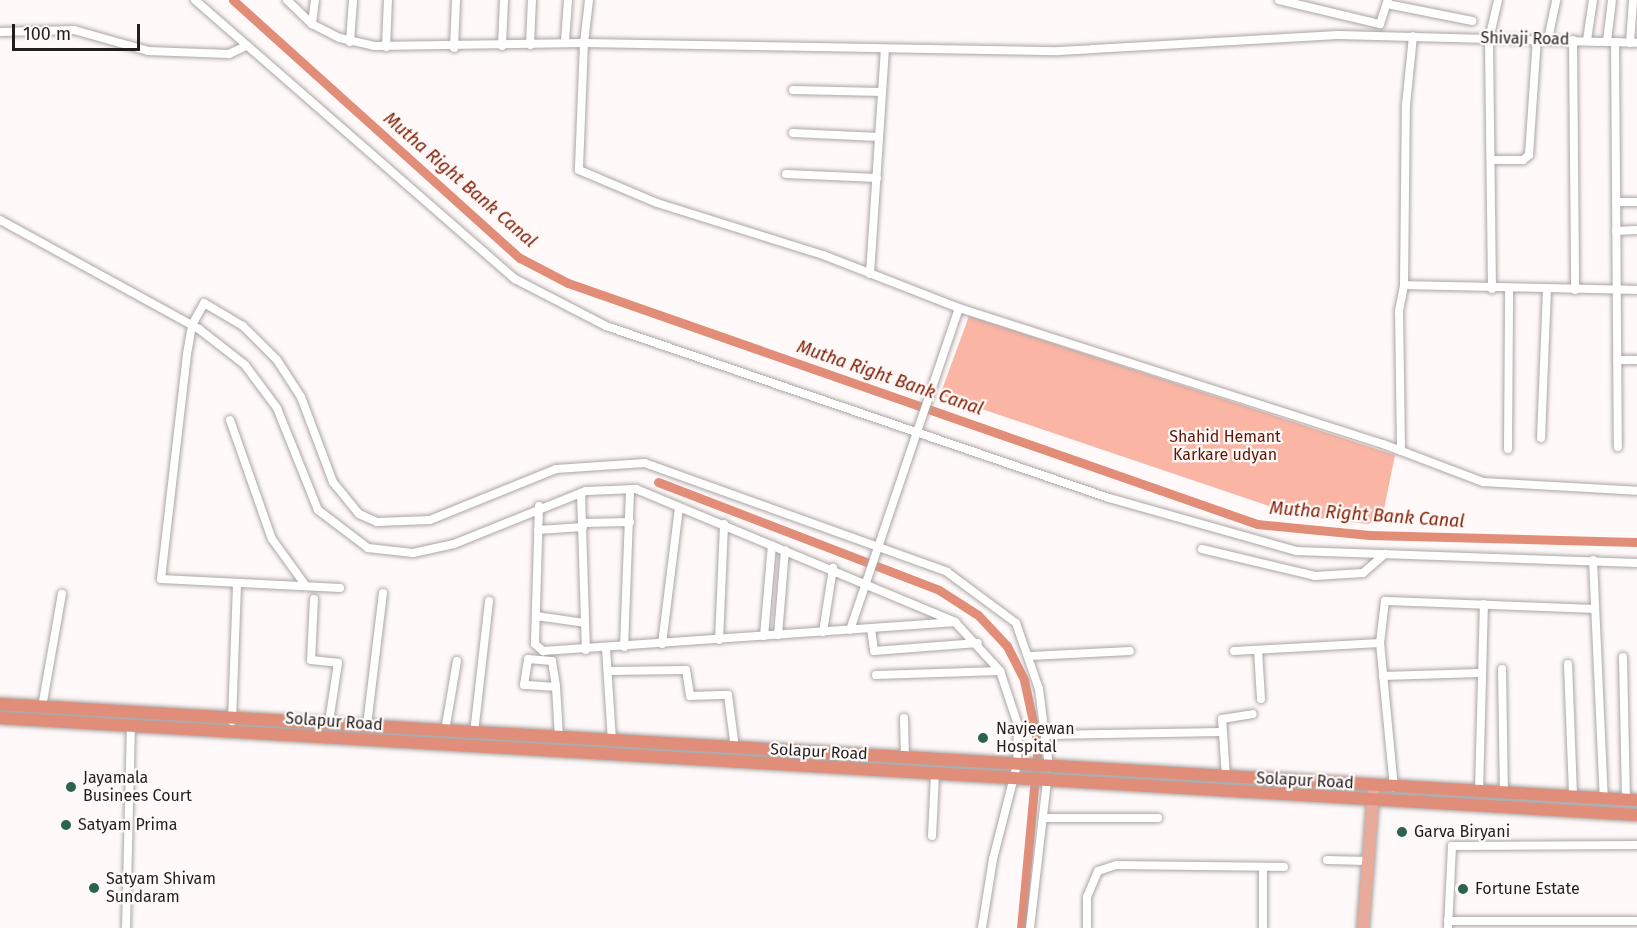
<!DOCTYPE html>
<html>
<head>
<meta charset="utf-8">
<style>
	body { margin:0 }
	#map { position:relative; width:1637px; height:928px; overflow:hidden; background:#fffaf9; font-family:"Fira Sans",sans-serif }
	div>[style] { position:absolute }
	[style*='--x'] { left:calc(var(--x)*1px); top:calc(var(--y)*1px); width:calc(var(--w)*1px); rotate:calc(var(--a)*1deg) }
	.green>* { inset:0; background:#fab5a4 }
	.canal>* { height:9px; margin:-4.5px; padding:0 4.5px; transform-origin:4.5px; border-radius:4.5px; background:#e28d78 }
	.roads { filter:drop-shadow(0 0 2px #aba6a5) drop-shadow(0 0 2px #aba6a5) }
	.minor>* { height:8px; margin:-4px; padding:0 4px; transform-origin:4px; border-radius:4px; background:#fff }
	.primary>* { height:12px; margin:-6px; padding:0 6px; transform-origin:6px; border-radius:6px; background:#e8aa9b }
	.trunk>* { height:12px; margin:-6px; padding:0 6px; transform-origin:6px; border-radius:6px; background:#e08e7a }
	.dots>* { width:16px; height:16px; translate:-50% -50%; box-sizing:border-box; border:3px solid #fffaf9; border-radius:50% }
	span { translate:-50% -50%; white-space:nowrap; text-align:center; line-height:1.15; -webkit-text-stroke:4.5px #fffaf9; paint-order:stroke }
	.street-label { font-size:16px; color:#211f1e }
	.park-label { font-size:16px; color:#601402 }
	.poi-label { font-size:16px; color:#211f1e }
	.left { translate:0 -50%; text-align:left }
	.water-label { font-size:18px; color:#801b00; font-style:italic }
	.scale { position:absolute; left:12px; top:24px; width:128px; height:27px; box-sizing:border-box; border:3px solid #211f1e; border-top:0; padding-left:8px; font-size:18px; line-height:21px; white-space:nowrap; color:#211f1e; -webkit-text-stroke:4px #fffaf9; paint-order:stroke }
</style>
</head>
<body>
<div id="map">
	<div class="green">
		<i style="clip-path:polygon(969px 316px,1395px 455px,1382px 519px,1368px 524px,1299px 516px,940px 395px)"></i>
	</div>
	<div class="canal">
		<i style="--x:233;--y:0;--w:386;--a:42"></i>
		<i style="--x:520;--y:258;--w:54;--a:27.5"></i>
		<i style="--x:568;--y:283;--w:730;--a:19.28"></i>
		<i style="--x:1257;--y:524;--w:113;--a:5.6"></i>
		<i style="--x:1369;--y:535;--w:268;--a:1.5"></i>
		<i style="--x:658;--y:482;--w:301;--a:21"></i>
		<i style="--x:939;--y:590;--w:46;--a:32.7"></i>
		<i style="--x:978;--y:615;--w:42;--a:46.9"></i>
		<i style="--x:1007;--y:646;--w:38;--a:63"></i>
		<i style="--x:1024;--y:680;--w:66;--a:77.8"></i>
		<i style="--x:1038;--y:745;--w:184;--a:95.3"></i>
	</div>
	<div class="roads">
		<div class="minor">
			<i style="--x:195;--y:0;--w:425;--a:41.1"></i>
			<i style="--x:515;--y:279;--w:102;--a:27.3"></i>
			<i style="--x:606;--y:326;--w:532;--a:18.88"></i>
			<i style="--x:1109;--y:498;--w:194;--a:15.8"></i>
			<i style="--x:1296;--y:551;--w:341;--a:2"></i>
			<i style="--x:287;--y:0;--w:35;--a:44"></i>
			<i style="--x:312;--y:24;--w:31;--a:27"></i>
			<i style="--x:340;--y:38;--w:35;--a:13"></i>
			<i style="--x:374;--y:46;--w:210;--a:-0.8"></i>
			<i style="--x:584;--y:43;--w:127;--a:92.3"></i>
			<i style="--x:579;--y:170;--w:85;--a:22.9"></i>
			<i style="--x:657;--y:203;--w:174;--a:17.4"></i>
			<i style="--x:823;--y:255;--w:146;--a:21.3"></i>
			<i style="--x:959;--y:308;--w:445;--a:17.8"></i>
			<i style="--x:1383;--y:444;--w:107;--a:20.8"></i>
			<i style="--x:1483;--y:482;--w:154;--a:3.3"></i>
			<i style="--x:589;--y:0;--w:43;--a:96.6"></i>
			<i style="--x:584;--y:43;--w:475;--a:1"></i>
			<i style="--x:1059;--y:51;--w:279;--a:-3.3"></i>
			<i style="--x:1338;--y:35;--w:299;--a:1.5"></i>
			<i style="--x:1279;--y:0;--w:104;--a:13.4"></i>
			<i style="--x:1380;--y:24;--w:25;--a:-72"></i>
			<i style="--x:1387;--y:4;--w:87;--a:11.3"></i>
			<i style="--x:312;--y:24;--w:24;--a:-83"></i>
			<i style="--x:0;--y:32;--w:74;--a:-1.5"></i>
			<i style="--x:74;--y:30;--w:77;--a:15.8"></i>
			<i style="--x:148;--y:51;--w:81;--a:2.1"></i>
			<i style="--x:229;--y:54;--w:19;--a:-25"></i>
			<i style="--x:1548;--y:39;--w:40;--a:-78"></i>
			<i style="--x:1573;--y:40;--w:250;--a:89.5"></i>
			<i style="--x:1587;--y:40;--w:40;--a:-81.5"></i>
			<i style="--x:565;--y:41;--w:41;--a:-85.8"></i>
			<i style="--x:1607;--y:41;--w:41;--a:-83"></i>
			<i style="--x:350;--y:42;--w:42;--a:-85.9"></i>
			<i style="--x:1615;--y:42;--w:405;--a:89.6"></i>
			<i style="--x:1630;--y:43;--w:43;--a:-86"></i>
			<i style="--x:530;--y:45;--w:45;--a:-87.5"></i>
			<i style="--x:502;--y:46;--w:46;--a:-87.5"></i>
			<i style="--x:386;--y:47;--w:47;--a:-87.6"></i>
			<i style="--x:454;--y:48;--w:48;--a:-87.6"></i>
			<i style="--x:793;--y:90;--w:89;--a:1.3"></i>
			<i style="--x:793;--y:133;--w:86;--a:2.7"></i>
			<i style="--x:1491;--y:160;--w:32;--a:0"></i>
			<i style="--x:1523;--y:160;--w:8;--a:-40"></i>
			<i style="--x:1529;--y:155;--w:116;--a:-86.1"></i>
			<i style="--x:786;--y:174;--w:91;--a:2.5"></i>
			<i style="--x:1616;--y:202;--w:21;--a:0"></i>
			<i style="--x:0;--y:220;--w:227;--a:28.7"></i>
			<i style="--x:199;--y:329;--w:58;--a:38"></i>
			<i style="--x:245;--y:365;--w:54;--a:53.3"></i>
			<i style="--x:277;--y:408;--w:110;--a:68.1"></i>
			<i style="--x:318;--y:510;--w:63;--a:37.2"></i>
			<i style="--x:368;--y:548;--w:45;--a:6.3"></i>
			<i style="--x:413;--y:553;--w:42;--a:-12.4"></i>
			<i style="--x:454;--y:544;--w:142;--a:-21.9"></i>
			<i style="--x:586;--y:491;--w:50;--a:-2.3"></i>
			<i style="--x:636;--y:489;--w:346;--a:22.6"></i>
			<i style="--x:955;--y:622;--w:67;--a:47.4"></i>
			<i style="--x:1000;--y:671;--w:57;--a:71.6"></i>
			<i style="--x:1018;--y:725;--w:40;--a:91.4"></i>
			<i style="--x:1017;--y:765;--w:97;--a:104.3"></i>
			<i style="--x:993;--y:859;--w:70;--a:99.1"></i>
			<i style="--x:1616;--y:231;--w:21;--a:-3"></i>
			<i style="--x:870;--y:274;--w:225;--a:-86.2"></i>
			<i style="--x:1404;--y:285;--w:180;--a:-89.4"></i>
			<i style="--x:1406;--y:105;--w:69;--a:-84.2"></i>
			<i style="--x:1492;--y:289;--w:250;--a:-90.7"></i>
			<i style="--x:1489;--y:39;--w:40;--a:-77"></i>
			<i style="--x:1617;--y:360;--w:20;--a:0"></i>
			<i style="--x:230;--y:420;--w:126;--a:70.6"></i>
			<i style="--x:272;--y:539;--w:58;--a:54.1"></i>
			<i style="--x:1541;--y:438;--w:149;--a:-87.7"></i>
			<i style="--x:1508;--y:449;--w:160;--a:-89.6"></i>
			<i style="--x:1401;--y:451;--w:140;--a:-90.8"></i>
			<i style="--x:1399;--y:311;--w:26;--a:-79"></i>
			<i style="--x:1404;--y:285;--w:233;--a:1.2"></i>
			<i style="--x:581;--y:493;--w:157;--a:88.2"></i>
			<i style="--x:539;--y:506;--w:138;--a:91.7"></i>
			<i style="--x:535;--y:644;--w:11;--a:41"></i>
			<i style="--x:543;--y:651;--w:411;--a:-4"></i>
			<i style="--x:582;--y:523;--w:48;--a:-1.2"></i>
			<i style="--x:538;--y:530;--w:45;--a:-3.8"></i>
			<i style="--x:1202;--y:549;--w:116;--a:13.4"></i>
			<i style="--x:1315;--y:576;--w:48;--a:-3.6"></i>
			<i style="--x:1363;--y:573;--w:29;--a:-41"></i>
			<i style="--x:1593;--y:560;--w:238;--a:87.4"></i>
			<i style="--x:340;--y:588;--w:179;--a:-177.1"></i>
			<i style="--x:161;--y:579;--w:226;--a:-83.4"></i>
			<i style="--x:187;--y:354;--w:29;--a:-80"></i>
			<i style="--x:192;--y:325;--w:25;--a:-61"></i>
			<i style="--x:204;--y:303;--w:45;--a:30.5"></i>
			<i style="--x:243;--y:326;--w:48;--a:45"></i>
			<i style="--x:277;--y:360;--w:44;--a:57"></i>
			<i style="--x:301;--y:397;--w:91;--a:69.4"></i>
			<i style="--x:333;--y:482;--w:41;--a:50.9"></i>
			<i style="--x:359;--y:514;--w:20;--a:24"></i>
			<i style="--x:377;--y:522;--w:53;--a:-2.2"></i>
			<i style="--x:430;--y:520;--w:136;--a:-22"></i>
			<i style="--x:556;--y:469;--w:89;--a:-3.9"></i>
			<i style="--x:645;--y:463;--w:321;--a:19.8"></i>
			<i style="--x:947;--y:572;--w:86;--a:36.5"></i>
			<i style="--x:1016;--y:623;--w:70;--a:70.8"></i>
			<i style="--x:1039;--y:689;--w:79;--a:82.7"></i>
			<i style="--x:314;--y:599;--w:61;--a:92.8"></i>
			<i style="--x:311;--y:660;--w:27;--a:6"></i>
			<i style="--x:338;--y:663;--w:60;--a:98.7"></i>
			<i style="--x:536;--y:616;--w:49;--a:8.1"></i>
			<i style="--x:871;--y:629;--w:22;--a:82"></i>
			<i style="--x:874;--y:651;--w:104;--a:-4.4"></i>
			<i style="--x:850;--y:630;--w:340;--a:-71.3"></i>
			<i style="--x:823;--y:632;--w:65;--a:-81.1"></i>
			<i style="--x:778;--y:635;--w:85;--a:-85.3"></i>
			<i style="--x:764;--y:636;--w:91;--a:-85"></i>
			<i style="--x:719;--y:640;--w:116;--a:-87.5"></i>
			<i style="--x:662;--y:644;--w:137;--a:-82.9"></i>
			<i style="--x:624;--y:647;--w:158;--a:-87.8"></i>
			<i style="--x:606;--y:648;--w:92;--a:86.3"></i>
			<i style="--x:1258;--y:650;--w:49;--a:86.5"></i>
			<i style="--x:1234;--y:651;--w:146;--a:-3.1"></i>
			<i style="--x:1030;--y:656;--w:100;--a:-2.9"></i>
			<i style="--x:1623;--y:657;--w:142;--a:88.8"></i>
			<i style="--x:1568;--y:664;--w:132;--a:87.8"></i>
			<i style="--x:1502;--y:669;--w:124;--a:89.1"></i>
			<i style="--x:608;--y:671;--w:78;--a:-0.7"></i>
			<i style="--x:686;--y:670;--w:26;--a:81"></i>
			<i style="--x:690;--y:696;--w:38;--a:-2"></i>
			<i style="--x:728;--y:695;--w:53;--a:82.5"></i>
			<i style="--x:876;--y:675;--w:124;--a:-1.8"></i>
			<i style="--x:1383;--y:676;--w:97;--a:-1.8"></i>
			<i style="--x:556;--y:687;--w:32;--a:-176"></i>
			<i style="--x:524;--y:685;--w:26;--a:-81"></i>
			<i style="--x:528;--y:659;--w:24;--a:5"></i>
			<i style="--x:552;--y:661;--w:26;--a:81"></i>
			<i style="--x:556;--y:687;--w:50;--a:86.6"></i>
			<i style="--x:42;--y:707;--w:115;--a:-80"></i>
			<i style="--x:904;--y:718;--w:40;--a:88.6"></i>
			<i style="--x:232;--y:721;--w:136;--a:-87.9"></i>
			<i style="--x:367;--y:725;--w:133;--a:-83.1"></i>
			<i style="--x:445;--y:731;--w:71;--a:-80.3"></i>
			<i style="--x:474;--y:733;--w:133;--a:-83.5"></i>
			<i style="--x:1045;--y:735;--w:177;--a:-1"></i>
			<i style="--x:1226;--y:777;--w:58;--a:-93.9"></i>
			<i style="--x:1222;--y:719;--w:31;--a:-9"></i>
			<i style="--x:1394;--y:788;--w:146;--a:-95.5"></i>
			<i style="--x:1380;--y:643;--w:42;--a:-83.2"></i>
			<i style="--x:1385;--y:601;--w:207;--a:2.2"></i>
			<i style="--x:1479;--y:792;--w:188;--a:-88.5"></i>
			<i style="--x:1043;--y:818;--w:115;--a:0"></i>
			<i style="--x:932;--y:836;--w:61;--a:-87.2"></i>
			<i style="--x:1327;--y:860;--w:41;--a:1.4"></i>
			<i style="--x:1448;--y:921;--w:189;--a:0"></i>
			<i style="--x:126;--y:928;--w:202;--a:-88.6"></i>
			<i style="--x:1030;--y:928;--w:147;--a:-83.4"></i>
			<i style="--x:1087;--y:928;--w:31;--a:-90"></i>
			<i style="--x:1087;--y:897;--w:28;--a:-67"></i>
			<i style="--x:1098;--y:871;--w:20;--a:-18"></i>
			<i style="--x:1117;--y:865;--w:167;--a:0.7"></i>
			<i style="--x:1263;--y:928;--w:61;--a:-90"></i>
			<i style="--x:1448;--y:928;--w:82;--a:-87.2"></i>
			<i style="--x:1452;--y:846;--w:185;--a:-0.3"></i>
		</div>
		<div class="primary">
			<i style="--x:1363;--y:928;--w:142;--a:-85.6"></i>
		</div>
		<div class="trunk">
			<i style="--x:0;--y:704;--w:1640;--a:3.36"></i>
			<i style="--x:0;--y:718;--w:1640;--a:3.39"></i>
		</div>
	</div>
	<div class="dots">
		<i style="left:983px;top:738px;background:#2b634b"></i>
		<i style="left:71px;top:787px;background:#2b634b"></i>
		<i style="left:66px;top:825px;background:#2b634b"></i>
		<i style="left:1402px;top:832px;background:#2b634b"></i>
		<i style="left:94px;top:888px;background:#2b634b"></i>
		<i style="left:1463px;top:889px;background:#2b634b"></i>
	</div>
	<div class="street-label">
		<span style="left:1525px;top:39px;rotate:1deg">Shivaji Road</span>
		<span style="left:334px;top:722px;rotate:4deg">Solapur Road</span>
		<span style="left:819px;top:752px;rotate:3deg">Solapur Road</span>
		<span style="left:1305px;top:781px;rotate:3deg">Solapur Road</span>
	</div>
	<div class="park-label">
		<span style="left:1225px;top:446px">Shahid Hemant<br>Karkare udyan</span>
	</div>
	<div class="poi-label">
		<span class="left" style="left:996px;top:738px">Navjeewan<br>Hospital</span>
		<span class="left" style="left:83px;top:787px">Jayamala<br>Businees Court</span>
		<span class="left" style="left:78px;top:825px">Satyam Prima</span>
		<span class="left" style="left:1414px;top:832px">Garva Biryani</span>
		<span class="left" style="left:106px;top:888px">Satyam Shivam<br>Sundaram</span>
		<span class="left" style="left:1475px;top:889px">Fortune Estate</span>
	</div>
	<div class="water-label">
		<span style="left:460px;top:180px;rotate:41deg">Mutha Right Bank Canal</span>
		<span style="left:890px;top:378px;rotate:19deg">Mutha Right Bank Canal</span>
		<span style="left:1367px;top:515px;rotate:4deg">Mutha Right Bank Canal</span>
	</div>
	<div class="scale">100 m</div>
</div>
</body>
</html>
